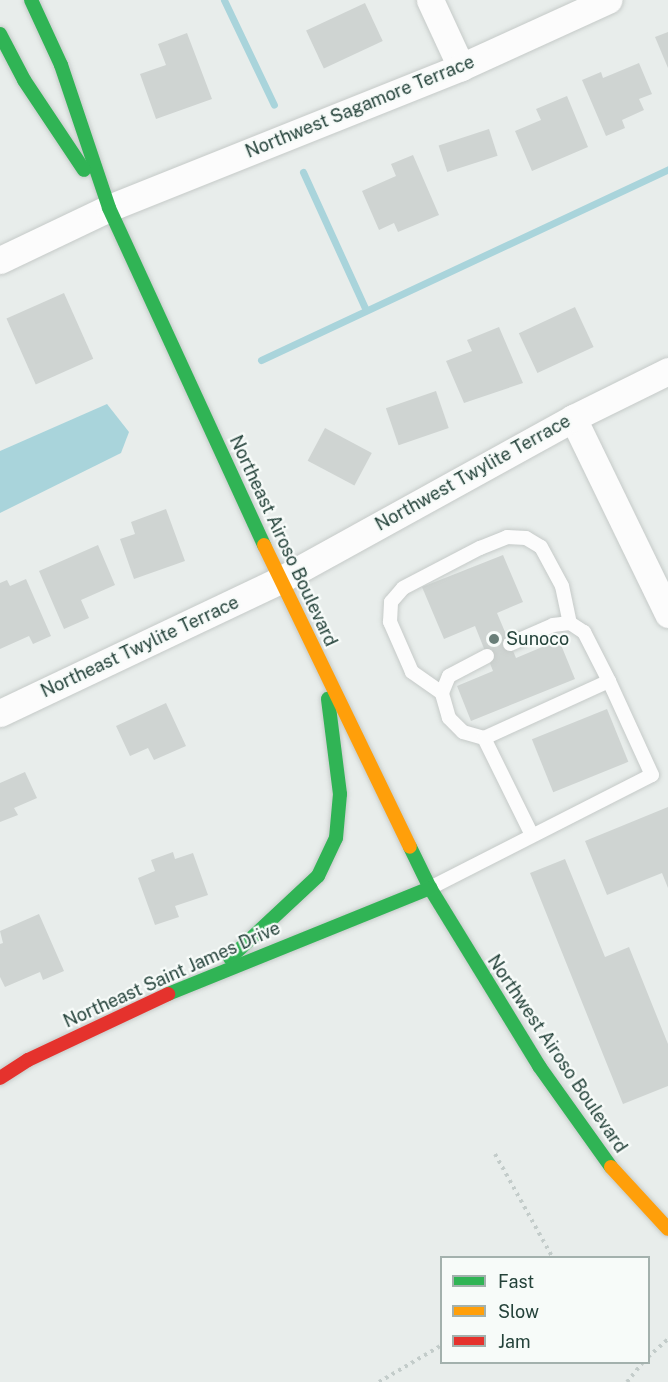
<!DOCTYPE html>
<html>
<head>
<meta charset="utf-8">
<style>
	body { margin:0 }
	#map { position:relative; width:668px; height:1382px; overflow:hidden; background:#e8edeb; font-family:"Public Sans",sans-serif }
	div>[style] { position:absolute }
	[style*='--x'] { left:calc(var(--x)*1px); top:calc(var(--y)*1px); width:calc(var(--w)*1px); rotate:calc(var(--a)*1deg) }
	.water>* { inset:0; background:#a9d4db }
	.stream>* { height:7px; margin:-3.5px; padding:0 3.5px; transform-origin:3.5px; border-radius:3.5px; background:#a9d4db }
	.building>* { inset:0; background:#cfd4d2; transform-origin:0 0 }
	.path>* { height:4px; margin-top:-2px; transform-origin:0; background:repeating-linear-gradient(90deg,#c3ccca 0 3px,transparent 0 7.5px) }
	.roads { filter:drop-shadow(0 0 2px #c5cac8) drop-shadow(0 0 2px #c5cac8) }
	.lane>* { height:14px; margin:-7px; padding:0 7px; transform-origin:7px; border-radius:7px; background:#fcfcfc }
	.street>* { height:27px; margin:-13.5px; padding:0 13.5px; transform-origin:13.5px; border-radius:13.5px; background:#fcfcfc }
	.fast>* { height:14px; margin:-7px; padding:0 7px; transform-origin:7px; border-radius:7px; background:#30b455 }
	.slow>* { height:14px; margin:-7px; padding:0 7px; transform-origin:7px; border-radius:7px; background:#ff9f0a }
	.jam>* { height:14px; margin:-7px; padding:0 7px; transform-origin:7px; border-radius:7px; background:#e5322d }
	.dots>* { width:16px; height:16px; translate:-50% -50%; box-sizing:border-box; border:3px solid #f7fbf9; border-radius:50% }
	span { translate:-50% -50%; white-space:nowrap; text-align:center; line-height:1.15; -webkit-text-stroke:4.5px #f7fbf9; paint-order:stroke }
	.street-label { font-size:18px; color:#24423a }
	.poi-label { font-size:18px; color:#24423a }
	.left { translate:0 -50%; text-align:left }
	.legend { position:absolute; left:440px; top:1256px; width:210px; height:108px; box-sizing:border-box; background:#f7fbf9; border:2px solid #a3b1ad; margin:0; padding:8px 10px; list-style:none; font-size:18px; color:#24423a }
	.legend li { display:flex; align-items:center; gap:12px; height:30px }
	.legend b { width:30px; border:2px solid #a3b1ad }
</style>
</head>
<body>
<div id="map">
	<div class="water">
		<i style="clip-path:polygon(107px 404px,129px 432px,121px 453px,0 513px,0 451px)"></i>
	</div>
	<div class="stream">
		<i style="--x:224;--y:0;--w:116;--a:64.5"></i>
		<i style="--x:303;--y:172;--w:152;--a:65.5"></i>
		<i style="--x:261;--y:360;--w:450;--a:-25.1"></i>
	</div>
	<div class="building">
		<i style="left:365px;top:3px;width:42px;height:65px;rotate:65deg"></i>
		<i style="clip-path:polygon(668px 32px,668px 68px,655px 37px)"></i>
		<i style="clip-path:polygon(187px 33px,212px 99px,156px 119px,140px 74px,166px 65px,158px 44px)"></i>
		<i style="clip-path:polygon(639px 63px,652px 94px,639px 99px,644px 110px,622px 120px,625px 128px,606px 136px,582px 80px,601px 72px,603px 78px)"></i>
		<i style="clip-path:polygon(567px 96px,588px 147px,532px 171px,515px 131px,541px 120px,536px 109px)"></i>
		<i style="left:489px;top:129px;width:28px;height:53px;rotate:72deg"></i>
		<i style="clip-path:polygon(413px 155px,439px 215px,398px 232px,394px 223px,379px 230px,362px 191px,396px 176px,391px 164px)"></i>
		<i style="left:64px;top:293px;width:72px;height:63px;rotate:66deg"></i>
		<i style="left:575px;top:307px;width:44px;height:62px;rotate:65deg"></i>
		<i style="clip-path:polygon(499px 327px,523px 383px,464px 403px,446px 361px,472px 351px,467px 340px)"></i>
		<i style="left:436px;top:391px;width:39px;height:53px;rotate:71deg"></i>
		<i style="left:325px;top:428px;width:53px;height:37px;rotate:28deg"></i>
		<i style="clip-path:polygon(166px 509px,185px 561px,134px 579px,120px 539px,135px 534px,131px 522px)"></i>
		<i style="clip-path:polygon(98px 545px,115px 585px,81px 600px,89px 618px,64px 629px,39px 571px)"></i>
		<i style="clip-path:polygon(503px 555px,523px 602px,497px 613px,516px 658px,559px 640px,575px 679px,471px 721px,457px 686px,493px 671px,475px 626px,444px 639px,422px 587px)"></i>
		<i style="clip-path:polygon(26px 579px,51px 636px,33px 644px,29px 636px,0 649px,0 583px,7px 580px,10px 586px)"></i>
		<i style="clip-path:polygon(166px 703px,186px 746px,154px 760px,148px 748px,130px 756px,116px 726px)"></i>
		<i style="left:607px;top:709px;width:57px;height:81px;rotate:68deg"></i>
		<i style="clip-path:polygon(25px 772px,37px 798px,14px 808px,18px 815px,0 822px,0 783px)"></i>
		<i style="clip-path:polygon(668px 807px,668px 888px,662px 873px,607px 895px,585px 841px)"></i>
		<i style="clip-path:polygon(173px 852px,175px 859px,193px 853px,208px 895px,175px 906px,179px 917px,155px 925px,138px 878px,155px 871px,151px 860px)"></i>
		<i style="clip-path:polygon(565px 859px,605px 957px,629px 947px,668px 1044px,668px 1086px,623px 1104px,530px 873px)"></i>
		<i style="clip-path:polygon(39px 914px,64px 971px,43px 980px,40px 972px,5px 987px,0 977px,0 944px,3px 943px,0 931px)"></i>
	</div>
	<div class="path">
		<i style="--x:495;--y:1154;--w:119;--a:60.9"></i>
		<i style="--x:648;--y:1357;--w:27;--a:-42"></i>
		<i style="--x:379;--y:1382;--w:73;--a:-30.4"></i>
		<i style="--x:627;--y:1382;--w:26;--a:-51"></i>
	</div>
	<div class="roads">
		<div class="lane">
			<i style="--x:510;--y:644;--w:47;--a:-23.8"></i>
			<i style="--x:553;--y:625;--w:17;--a:-7"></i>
			<i style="--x:570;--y:623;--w:17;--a:33"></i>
			<i style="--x:584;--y:632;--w:55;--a:63"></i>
			<i style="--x:442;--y:693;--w:37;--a:-145"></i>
			<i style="--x:412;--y:672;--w:55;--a:-113.7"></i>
			<i style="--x:390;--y:622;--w:20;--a:-87"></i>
			<i style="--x:391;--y:602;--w:18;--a:-49"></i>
			<i style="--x:403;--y:588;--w:87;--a:-27.5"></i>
			<i style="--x:480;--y:548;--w:29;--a:-22"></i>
			<i style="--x:507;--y:537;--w:19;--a:3"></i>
			<i style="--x:526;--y:538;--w:17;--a:31"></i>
			<i style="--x:541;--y:547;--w:44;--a:61.7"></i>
			<i style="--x:562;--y:586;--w:38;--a:78"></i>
			<i style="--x:484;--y:738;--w:22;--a:-164"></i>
			<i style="--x:463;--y:732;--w:20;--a:-135"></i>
			<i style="--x:449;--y:718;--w:26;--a:-106"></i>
			<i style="--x:442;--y:693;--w:18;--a:-68"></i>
			<i style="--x:449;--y:676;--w:43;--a:-27.8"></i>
			<i style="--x:430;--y:888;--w:249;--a:-27"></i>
			<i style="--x:652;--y:775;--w:103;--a:-114.6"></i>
			<i style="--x:609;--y:681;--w:137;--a:155.5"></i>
			<i style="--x:484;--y:738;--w:108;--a:63.7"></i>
		</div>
		<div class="street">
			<i style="--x:430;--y:0;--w:74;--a:65.2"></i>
			<i style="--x:0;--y:260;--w:121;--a:-25.5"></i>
			<i style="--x:109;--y:208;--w:379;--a:-21.8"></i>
			<i style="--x:461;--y:67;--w:162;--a:-24.5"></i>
			<i style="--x:573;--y:418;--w:218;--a:64.1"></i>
			<i style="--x:0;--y:713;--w:310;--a:-25.4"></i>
			<i style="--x:280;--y:580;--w:335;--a:-28.9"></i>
			<i style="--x:573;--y:418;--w:106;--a:-26.3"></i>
		</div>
		<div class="fast">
			<i style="--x:31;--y:0;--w:72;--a:65.2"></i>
			<i style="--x:61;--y:65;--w:151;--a:71.4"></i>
			<i style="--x:109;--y:208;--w:371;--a:65.3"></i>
			<i style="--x:0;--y:34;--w:52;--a:62.4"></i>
			<i style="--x:24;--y:80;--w:108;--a:56.3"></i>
			<i style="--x:410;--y:847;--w:46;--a:64"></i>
			<i style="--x:430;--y:888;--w:209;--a:58.5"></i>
			<i style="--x:539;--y:1066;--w:124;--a:54.5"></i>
			<i style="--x:230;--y:958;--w:120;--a:-43"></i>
			<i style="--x:318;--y:876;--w:42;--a:-64.7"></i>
			<i style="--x:336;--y:838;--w:44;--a:-84.8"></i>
			<i style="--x:340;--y:794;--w:96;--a:-97.2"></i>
			<i style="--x:168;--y:994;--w:283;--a:-22"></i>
		</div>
		<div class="slow">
			<i style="--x:264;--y:545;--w:335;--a:64.2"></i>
			<i style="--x:611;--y:1167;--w:84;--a:47.4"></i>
		</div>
		<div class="jam">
			<i style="--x:0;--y:1078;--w:33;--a:-33"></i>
			<i style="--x:28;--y:1060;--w:155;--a:-25.2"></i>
		</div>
	</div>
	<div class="dots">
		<i style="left:494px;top:639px;background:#697e78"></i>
	</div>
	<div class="street-label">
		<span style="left:360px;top:107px;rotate:-22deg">Northwest Sagamore Terrace</span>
		<span style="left:473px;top:473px;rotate:-29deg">Northwest Twylite Terrace</span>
		<span style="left:283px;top:541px;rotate:65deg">Northeast Airoso Boulevard</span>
		<span style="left:140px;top:647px;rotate:-25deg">Northeast Twylite Terrace</span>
		<span style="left:172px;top:975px;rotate:-24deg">Northeast Saint James Drive</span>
		<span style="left:557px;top:1054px;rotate:56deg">Northwest Airoso Boulevard</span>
	</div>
	<div class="poi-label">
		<span class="left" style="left:506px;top:639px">Sunoco</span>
	</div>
	<ul class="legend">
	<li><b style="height:8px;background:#30b455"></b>Fast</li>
	<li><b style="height:8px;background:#ff9f0a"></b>Slow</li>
	<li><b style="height:8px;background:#e5322d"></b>Jam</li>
	</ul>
</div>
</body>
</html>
